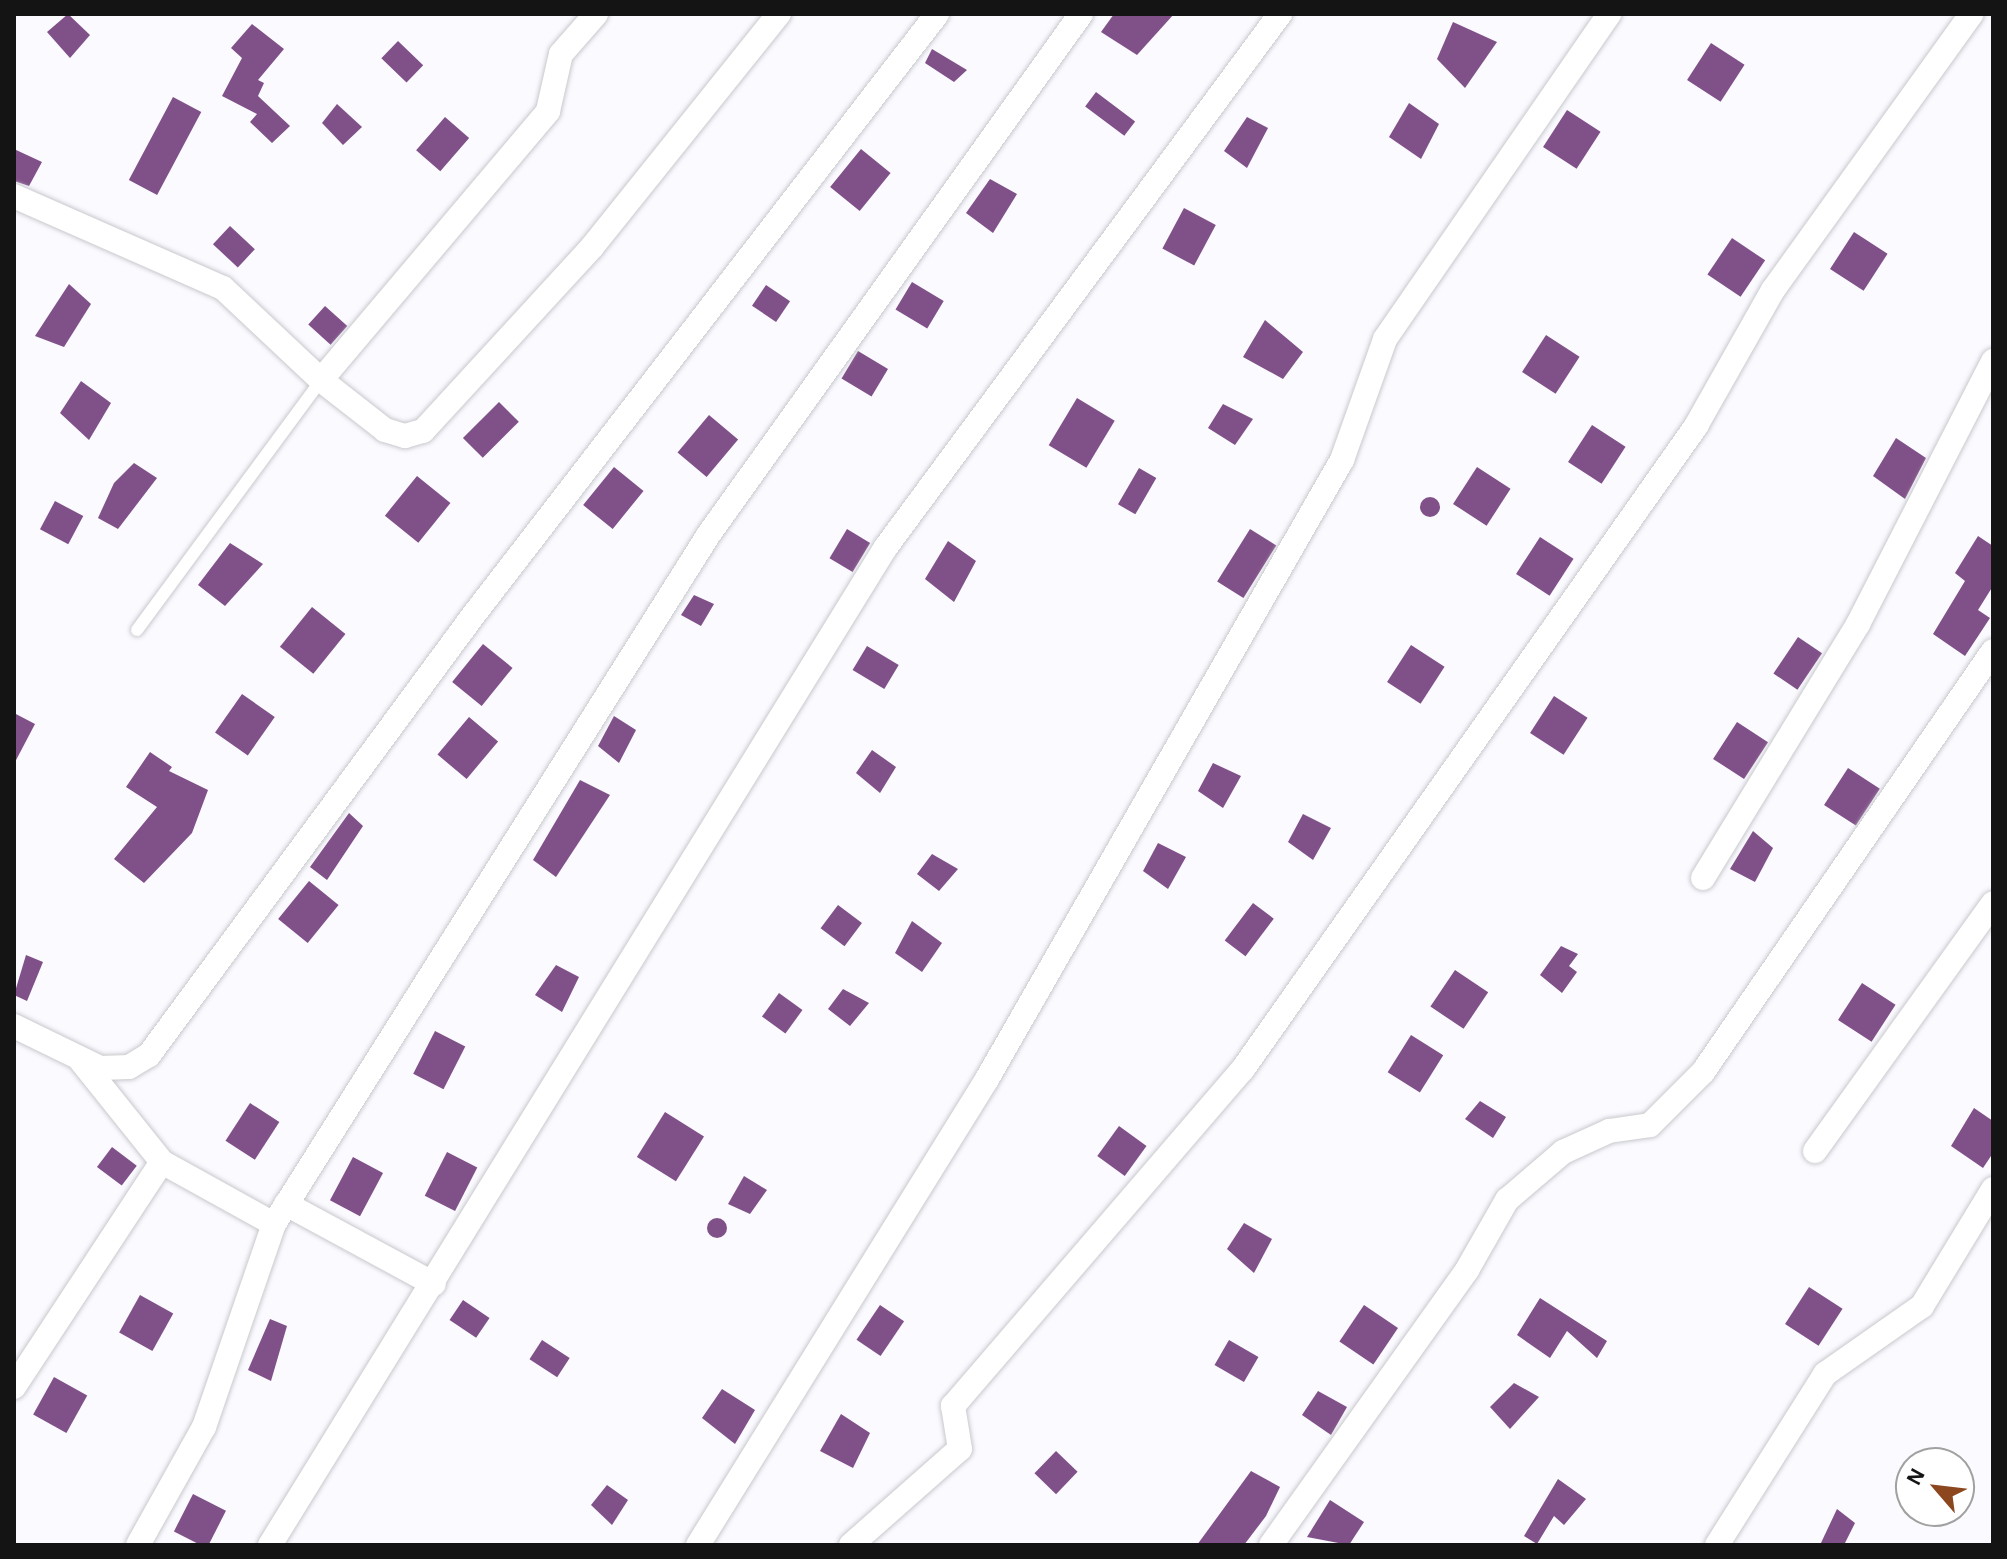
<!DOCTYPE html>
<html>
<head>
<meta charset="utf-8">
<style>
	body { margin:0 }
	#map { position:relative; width:2007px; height:1559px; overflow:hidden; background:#fafaff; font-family:"Alegreya Sans",sans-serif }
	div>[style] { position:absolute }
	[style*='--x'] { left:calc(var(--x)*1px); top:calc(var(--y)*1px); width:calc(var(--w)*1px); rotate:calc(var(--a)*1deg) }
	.building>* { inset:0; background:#805088; transform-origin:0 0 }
	.round { border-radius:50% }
	.roads { filter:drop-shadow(0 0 2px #c8c9cd) drop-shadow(0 0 2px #c8c9cd) }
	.lane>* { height:12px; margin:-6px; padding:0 6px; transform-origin:6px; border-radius:6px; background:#fff }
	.street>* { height:24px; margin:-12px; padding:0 12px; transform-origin:12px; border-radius:12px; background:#fff }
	span { translate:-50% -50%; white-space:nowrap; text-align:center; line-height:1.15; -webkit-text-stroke:8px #fff; paint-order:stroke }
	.frame { position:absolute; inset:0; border:16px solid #141415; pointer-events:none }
	.north { position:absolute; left:1895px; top:1447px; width:80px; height:80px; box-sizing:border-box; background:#fff; border:2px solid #a1a1a1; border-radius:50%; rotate:298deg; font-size:22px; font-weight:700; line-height:32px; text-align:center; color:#141415 }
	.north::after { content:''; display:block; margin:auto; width:28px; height:36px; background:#8c471e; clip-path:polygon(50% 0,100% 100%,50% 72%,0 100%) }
</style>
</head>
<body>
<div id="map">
	<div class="building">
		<i style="clip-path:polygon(68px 14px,90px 35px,70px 58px,47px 32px)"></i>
		<i style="clip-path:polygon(1114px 14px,1174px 14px,1137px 55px,1101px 32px)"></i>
		<i style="clip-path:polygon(1453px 22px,1497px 42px,1465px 88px,1437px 59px)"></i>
		<i style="clip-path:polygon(252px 24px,284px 49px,258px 80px,264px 83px,258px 96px,290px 126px,272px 143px,250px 122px,257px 114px,222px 96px,242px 58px,231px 48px)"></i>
		<i style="left:398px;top:41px;width:35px;height:24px;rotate:44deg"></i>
		<i style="left:1711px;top:43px;width:40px;height:44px;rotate:33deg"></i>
		<i style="clip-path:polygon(932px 49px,967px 70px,954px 82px,925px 63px)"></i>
		<i style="left:1096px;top:92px;width:49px;height:18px;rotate:37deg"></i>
		<i style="left:173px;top:97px;width:32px;height:94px;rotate:28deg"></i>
		<i style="clip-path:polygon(1409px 103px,1439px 124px,1421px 159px,1389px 137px)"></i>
		<i style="clip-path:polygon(337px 104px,362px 127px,343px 145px,322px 123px)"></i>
		<i style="left:1567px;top:110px;width:40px;height:44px;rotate:33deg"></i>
		<i style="left:445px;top:117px;width:32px;height:44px;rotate:41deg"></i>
		<i style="clip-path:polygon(1247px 117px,1268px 128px,1247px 168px,1224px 151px)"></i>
		<i style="clip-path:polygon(14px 149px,42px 162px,29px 186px,14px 181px)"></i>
		<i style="left:861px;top:149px;width:38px;height:49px;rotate:39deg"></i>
		<i style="clip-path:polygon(990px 179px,1017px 194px,993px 233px,966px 213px)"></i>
		<i style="left:1184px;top:208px;width:36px;height:46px;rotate:28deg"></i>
		<i style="left:230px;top:226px;width:34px;height:25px;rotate:43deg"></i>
		<i style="left:1854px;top:232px;width:40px;height:44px;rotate:33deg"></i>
		<i style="left:1732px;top:238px;width:40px;height:44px;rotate:34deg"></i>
		<i style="left:912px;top:282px;width:37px;height:32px;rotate:31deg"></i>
		<i style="clip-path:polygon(69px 284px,91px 304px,64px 347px,35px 336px)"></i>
		<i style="left:766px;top:285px;width:29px;height:25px;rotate:34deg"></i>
		<i style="left:325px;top:306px;width:30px;height:25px;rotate:42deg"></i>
		<i style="clip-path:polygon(1265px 320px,1303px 352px,1283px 379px,1243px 357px)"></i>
		<i style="left:1546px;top:335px;width:40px;height:44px;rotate:33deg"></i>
		<i style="left:858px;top:351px;width:35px;height:32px;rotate:31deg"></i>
		<i style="clip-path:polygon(81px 381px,111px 403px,89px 440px,60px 413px)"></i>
		<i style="left:1077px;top:398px;width:44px;height:55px;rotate:31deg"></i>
		<i style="left:499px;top:402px;width:28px;height:51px;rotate:45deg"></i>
		<i style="clip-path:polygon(1223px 404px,1253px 419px,1235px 445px,1208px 428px)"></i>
		<i style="left:709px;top:415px;width:38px;height:49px;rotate:40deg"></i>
		<i style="left:1592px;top:425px;width:40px;height:44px;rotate:33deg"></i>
		<i style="clip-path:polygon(1896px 438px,1926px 458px,1905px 499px,1873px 476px)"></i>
		<i style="clip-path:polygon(134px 463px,157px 478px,118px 529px,98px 518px,114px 483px)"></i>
		<i style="left:614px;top:467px;width:38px;height:49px;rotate:39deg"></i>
		<i style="left:1477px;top:467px;width:40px;height:44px;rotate:33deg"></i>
		<i style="left:1139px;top:468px;width:20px;height:42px;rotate:30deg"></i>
		<i style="left:417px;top:476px;width:43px;height:51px;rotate:39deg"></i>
		<i class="round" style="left:1420px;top:497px;width:20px;height:20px"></i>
		<i style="left:55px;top:501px;width:32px;height:32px;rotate:28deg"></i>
		<i style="left:847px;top:529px;width:27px;height:34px;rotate:31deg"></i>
		<i style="left:1250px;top:529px;width:31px;height:62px;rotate:32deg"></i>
		<i style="clip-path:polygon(1978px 536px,1993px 546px,1993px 586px,1978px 610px,1990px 618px,1965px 656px,1933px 634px,1965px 581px,1955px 573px)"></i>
		<i style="left:1540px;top:537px;width:40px;height:44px;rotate:33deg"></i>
		<i style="clip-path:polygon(948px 541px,976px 561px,954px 602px,925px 579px)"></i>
		<i style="clip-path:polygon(230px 543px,263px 564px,225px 606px,198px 585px)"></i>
		<i style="clip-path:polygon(694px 595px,714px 604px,701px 626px,681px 615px)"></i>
		<i style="left:312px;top:607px;width:43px;height:51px;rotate:39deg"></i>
		<i style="left:1798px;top:637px;width:29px;height:44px;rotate:34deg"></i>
		<i style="left:483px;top:644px;width:38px;height:49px;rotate:39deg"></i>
		<i style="left:1411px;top:645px;width:40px;height:44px;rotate:33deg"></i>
		<i style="left:867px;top:646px;width:37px;height:28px;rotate:31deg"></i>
		<i style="left:242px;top:694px;width:40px;height:47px;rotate:35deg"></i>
		<i style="left:1554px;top:696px;width:40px;height:44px;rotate:33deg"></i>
		<i style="clip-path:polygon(14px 713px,35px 724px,14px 764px)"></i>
		<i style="clip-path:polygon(614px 716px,636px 730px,619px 763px,598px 746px)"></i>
		<i style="left:469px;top:717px;width:38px;height:49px;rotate:40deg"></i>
		<i style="left:1737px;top:722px;width:37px;height:44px;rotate:33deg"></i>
		<i style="clip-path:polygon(872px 750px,896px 767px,880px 793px,856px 773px)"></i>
		<i style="clip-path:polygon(150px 752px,172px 767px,169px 771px,208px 790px,192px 833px,144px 883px,114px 859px,157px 807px,126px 787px)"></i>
		<i style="clip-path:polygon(1213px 763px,1241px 776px,1223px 808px,1198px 791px)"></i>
		<i style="left:1848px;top:768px;width:38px;height:44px;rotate:33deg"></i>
		<i style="clip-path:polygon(580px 780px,610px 795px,556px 877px,533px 860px)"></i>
		<i style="clip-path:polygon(349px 813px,363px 826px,327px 880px,310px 867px)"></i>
		<i style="clip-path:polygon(1303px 814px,1331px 828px,1313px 860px,1288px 842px)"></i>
		<i style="clip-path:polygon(1753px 831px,1773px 848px,1755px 882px,1730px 869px)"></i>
		<i style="clip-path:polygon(1158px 843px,1186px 857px,1168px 889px,1143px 871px)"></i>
		<i style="clip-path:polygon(932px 854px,958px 869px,939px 891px,917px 874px)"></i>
		<i style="left:309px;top:881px;width:38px;height:49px;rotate:39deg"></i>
		<i style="left:1253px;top:903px;width:26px;height:47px;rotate:37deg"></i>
		<i style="left:838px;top:905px;width:30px;height:29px;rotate:37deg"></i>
		<i style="clip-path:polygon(912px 921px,942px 943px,922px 972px,895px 953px)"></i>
		<i style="clip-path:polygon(1561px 946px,1578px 954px,1569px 966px,1577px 972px,1562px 993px,1540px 975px)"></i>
		<i style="clip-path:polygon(26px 955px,43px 962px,27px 1001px,14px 995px)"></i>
		<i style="clip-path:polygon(556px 965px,579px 977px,562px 1012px,535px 995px)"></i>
		<i style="left:1455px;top:970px;width:40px;height:44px;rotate:34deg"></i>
		<i style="left:1862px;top:983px;width:40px;height:44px;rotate:33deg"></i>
		<i style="clip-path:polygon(843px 989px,869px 1003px,850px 1026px,828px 1009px)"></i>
		<i style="left:779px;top:993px;width:29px;height:29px;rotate:36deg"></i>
		<i style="left:435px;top:1031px;width:34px;height:48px;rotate:27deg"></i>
		<i style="left:1411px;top:1035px;width:38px;height:44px;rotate:32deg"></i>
		<i style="clip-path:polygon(1480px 1101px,1506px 1117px,1493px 1138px,1465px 1119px)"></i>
		<i style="left:250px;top:1103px;width:35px;height:45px;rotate:33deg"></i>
		<i style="clip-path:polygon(1974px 1108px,1993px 1121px,1993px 1153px,1983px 1168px,1951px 1146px)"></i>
		<i style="left:665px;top:1112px;width:46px;height:53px;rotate:32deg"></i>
		<i style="left:1119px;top:1126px;width:34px;height:37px;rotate:36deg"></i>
		<i style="left:112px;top:1147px;width:31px;height:25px;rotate:37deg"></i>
		<i style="left:447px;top:1152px;width:34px;height:49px;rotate:27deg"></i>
		<i style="left:353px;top:1157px;width:34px;height:49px;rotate:28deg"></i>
		<i style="clip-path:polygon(744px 1176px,767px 1190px,750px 1214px,728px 1204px)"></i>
		<i class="round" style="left:707px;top:1218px;width:20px;height:20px"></i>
		<i style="clip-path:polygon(1244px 1223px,1272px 1239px,1254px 1273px,1227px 1249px)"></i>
		<i style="left:1809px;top:1287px;width:40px;height:44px;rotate:33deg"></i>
		<i style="left:140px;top:1295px;width:38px;height:43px;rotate:29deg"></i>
		<i style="clip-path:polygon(1540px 1298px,1607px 1341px,1597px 1358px,1567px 1331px,1550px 1358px,1517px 1335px)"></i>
		<i style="left:463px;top:1300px;width:32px;height:24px;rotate:34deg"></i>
		<i style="left:880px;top:1305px;width:29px;height:42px;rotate:34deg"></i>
		<i style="left:1364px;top:1305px;width:41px;height:44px;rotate:34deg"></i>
		<i style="clip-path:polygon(270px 1319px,287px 1326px,271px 1381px,248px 1370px)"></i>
		<i style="left:542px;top:1340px;width:33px;height:23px;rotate:33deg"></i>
		<i style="left:1229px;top:1340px;width:34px;height:29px;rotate:30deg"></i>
		<i style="left:54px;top:1377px;width:38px;height:43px;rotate:29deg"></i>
		<i style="clip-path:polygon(1514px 1383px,1539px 1397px,1510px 1429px,1490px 1407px)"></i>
		<i style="clip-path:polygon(722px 1389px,755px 1410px,735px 1444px,702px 1418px)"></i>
		<i style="clip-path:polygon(1318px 1391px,1347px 1407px,1331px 1435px,1302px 1415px)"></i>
		<i style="clip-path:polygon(841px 1414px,870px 1433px,853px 1468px,820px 1451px)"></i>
		<i style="left:1056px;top:1451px;width:30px;height:31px;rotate:44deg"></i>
		<i style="clip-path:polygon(1251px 1471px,1280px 1487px,1266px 1516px,1244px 1545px,1197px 1545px)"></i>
		<i style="clip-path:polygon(1558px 1479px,1586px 1499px,1564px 1525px,1554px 1516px,1537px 1544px,1524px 1536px)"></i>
		<i style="clip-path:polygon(607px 1485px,628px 1500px,612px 1525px,591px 1505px)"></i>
		<i style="left:193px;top:1494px;width:37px;height:42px;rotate:27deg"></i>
		<i style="clip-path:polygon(1330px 1500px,1364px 1522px,1349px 1545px,1307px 1537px)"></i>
		<i style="clip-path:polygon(1837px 1509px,1855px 1523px,1844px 1545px,1820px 1545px)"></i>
	</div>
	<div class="roads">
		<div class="lane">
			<i style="--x:137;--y:630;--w:310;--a:-53.6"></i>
		</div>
		<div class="street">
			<i style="--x:14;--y:196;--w:228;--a:23.8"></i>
			<i style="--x:223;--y:288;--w:134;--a:43.2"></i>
			<i style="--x:321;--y:380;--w:81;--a:38"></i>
			<i style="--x:385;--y:430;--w:21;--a:17"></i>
			<i style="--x:405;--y:436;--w:19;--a:-16"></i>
			<i style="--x:423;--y:431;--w:250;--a:-47.4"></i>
			<i style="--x:592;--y:247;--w:299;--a:-51.3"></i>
			<i style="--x:321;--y:380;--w:352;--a:-49.8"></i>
			<i style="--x:548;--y:111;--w:58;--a:-77.2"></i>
			<i style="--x:561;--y:54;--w:53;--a:-48.8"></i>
			<i style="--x:1703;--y:878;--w:298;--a:-58.6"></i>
			<i style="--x:1858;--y:624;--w:296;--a:-62.8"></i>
			<i style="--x:14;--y:1026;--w:96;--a:26"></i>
			<i style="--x:100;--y:1068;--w:29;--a:-2"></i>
			<i style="--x:129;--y:1067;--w:23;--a:-31"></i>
			<i style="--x:149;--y:1055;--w:544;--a:-53.59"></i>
			<i style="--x:472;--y:617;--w:761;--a:-52.36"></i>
			<i style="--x:1815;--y:1151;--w:305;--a:-54.3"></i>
			<i style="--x:162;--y:1162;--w:128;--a:29"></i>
			<i style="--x:286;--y:1204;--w:168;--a:28.4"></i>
			<i style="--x:14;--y:1387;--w:269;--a:-56.7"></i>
			<i style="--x:162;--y:1162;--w:129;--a:-128.7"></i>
			<i style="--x:138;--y:1545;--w:135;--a:-60.8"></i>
			<i style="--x:204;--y:1427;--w:215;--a:-71"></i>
			<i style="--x:274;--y:1224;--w:816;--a:-57.77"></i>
			<i style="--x:709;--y:534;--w:639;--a:-54.42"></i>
			<i style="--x:270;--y:1545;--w:1173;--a:-58.32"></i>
			<i style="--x:886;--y:547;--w:663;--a:-53.53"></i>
			<i style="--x:698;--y:1545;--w:548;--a:-58.19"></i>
			<i style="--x:987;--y:1079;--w:714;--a:-60.17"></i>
			<i style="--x:1342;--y:460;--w:128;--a:-70.4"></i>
			<i style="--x:1385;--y:339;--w:395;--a:-55.4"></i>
			<i style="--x:851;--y:1545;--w:145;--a:-41.4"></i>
			<i style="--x:960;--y:1449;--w:44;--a:-99.2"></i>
			<i style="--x:953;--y:1406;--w:445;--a:-49.3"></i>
			<i style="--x:1243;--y:1069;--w:787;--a:-54.83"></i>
			<i style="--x:1696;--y:426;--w:156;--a:-60.5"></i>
			<i style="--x:1773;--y:290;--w:340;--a:-54.3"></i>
			<i style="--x:1271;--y:1545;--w:338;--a:-54.5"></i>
			<i style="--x:1467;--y:1270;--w:81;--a:-60.3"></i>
			<i style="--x:1507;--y:1200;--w:74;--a:-40.6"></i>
			<i style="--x:1563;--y:1152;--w:51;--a:-24.5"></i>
			<i style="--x:1609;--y:1131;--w:41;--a:-8.3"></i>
			<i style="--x:1650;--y:1125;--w:75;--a:-45"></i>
			<i style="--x:1703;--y:1072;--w:511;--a:-55.44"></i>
			<i style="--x:1717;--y:1545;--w:202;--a:-57.7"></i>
			<i style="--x:1825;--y:1374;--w:118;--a:-35"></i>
			<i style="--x:1922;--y:1306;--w:137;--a:-58.7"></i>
		</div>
	</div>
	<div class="frame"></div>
	<div class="north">N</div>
</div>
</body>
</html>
